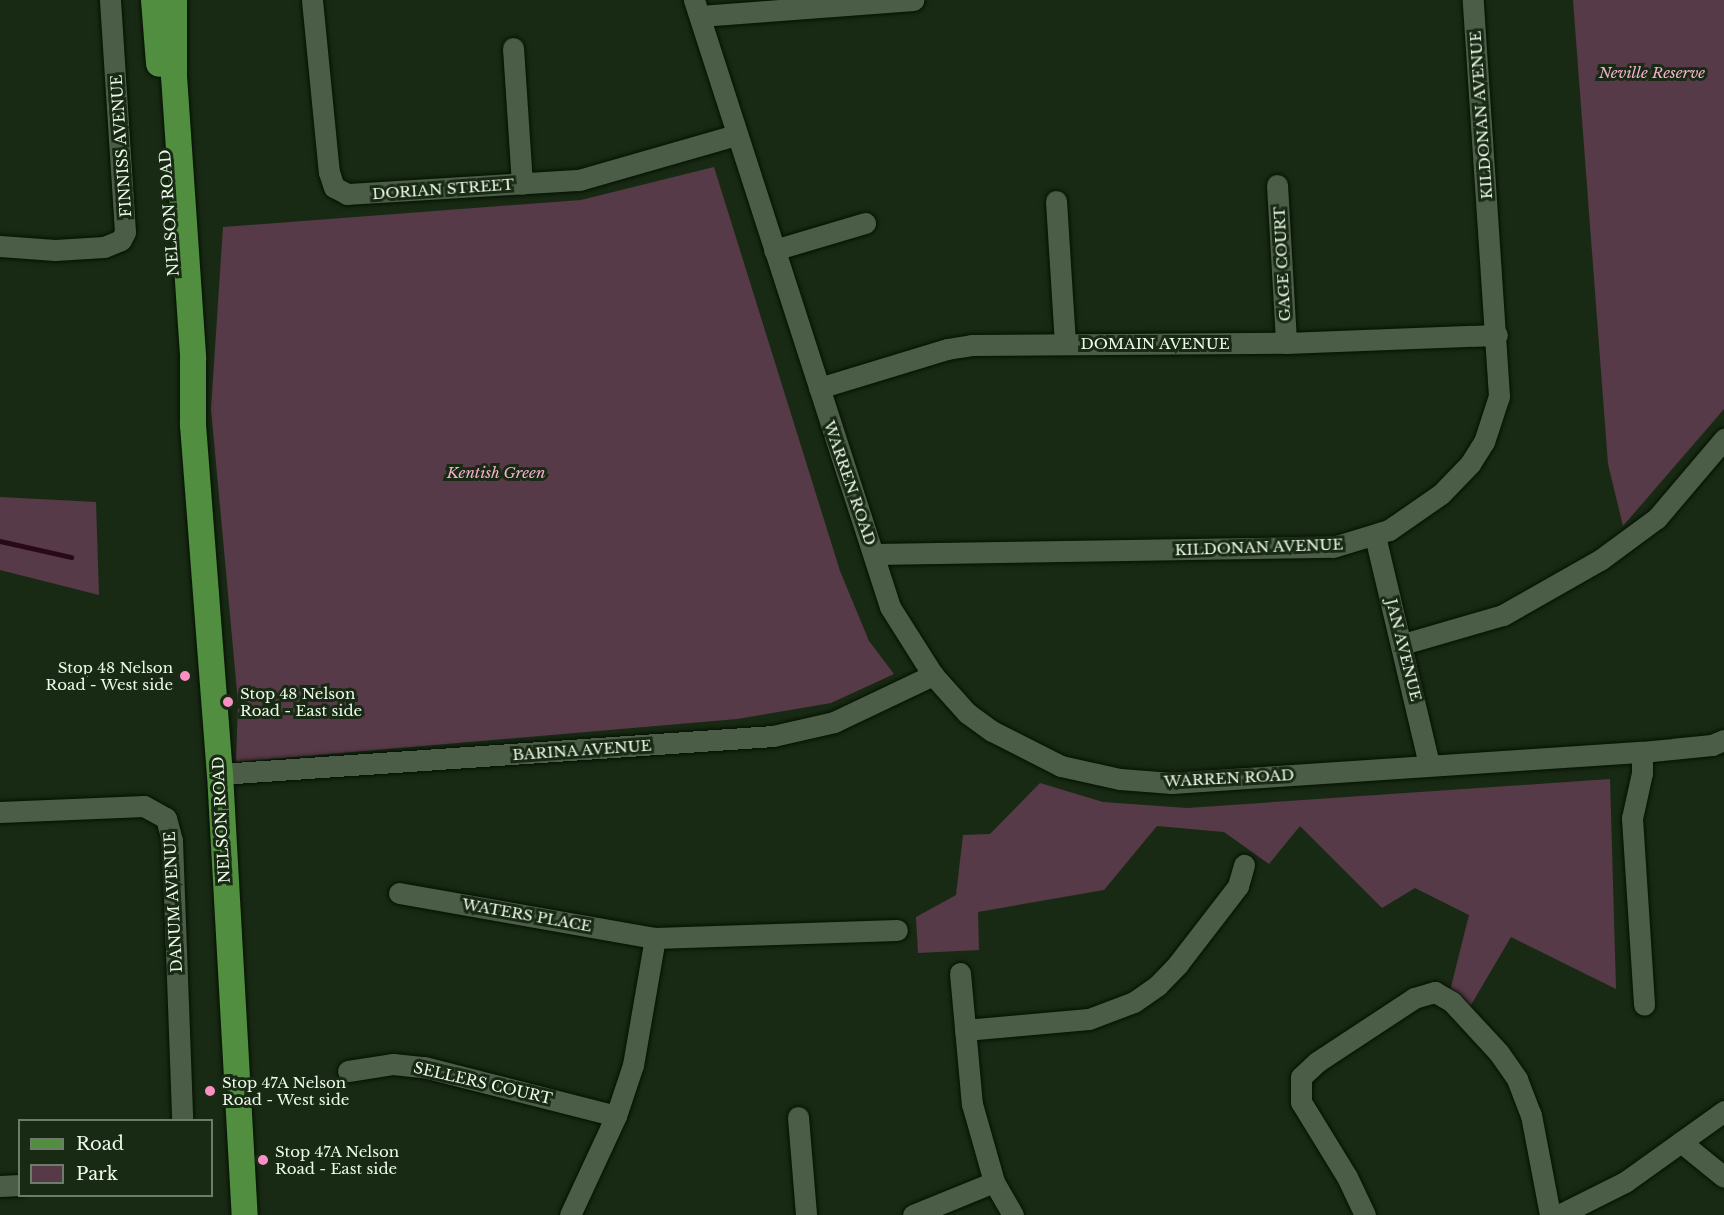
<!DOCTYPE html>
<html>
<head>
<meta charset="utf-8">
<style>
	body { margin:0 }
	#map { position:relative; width:1724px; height:1215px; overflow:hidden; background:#192a14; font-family:"Libre Baskerville",serif }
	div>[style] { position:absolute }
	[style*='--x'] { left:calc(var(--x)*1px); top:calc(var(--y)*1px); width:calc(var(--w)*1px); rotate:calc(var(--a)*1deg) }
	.green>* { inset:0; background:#573a47 }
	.stream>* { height:4.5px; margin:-2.25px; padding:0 2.25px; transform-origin:2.25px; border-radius:2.25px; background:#29081a }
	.roads { filter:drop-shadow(0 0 2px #041202) drop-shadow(0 0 2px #041202) }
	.minor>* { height:21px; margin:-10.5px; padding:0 10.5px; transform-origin:10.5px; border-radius:10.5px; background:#4b5d46 }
	.major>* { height:26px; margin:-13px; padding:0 13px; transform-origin:13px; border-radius:13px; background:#518e3f }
	.dots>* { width:16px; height:16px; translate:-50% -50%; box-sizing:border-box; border:3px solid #192a14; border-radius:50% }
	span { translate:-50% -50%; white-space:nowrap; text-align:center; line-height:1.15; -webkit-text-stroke:6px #192a14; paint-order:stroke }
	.park-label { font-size:15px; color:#f4aece; font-style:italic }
	.street-label { font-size:15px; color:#edf9ea }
	.poi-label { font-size:15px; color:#edf9ea }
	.right { translate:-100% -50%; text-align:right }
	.left { translate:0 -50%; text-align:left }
	.legend { position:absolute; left:18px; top:1119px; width:195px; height:78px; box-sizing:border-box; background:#192a14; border:2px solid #6e7d6a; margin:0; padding:8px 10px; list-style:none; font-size:18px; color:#edf9ea }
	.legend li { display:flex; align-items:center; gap:12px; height:30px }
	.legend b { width:30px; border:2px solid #6e7d6a }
</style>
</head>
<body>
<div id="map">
	<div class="green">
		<i style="clip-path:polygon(1573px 0,1724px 0,1724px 409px,1623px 526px,1608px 464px)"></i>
		<i style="clip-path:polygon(714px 167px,840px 571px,869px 641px,894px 674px,831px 703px,737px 719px,236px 762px,238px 702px,211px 409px,223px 227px,581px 200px)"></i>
		<i style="clip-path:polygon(0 497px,96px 502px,99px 595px,0 570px)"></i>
		<i style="clip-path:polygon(1610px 779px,1616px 989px,1511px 937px,1468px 1010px,1450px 991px,1469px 915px,1415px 888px,1382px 908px,1300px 826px,1269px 864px,1224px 832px,1157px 826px,1104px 890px,978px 912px,979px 950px,918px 953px,916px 917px,956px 895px,963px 835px,990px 834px,1040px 783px,1103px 802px,1187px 808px)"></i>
	</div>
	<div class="stream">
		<i style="--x:0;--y:541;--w:73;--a:12.7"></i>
	</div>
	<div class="roads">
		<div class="minor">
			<i style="--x:312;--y:0;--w:173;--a:84.4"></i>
			<i style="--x:329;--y:172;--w:16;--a:72"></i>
			<i style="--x:334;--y:187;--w:15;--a:28"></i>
			<i style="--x:347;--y:194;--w:232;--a:-3.5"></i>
			<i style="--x:579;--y:180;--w:163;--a:-16"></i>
			<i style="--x:694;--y:0;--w:638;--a:72.1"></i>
			<i style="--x:890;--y:607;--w:80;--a:57.7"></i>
			<i style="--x:933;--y:675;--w:51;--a:48.2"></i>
			<i style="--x:967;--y:713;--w:31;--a:36"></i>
			<i style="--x:992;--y:731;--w:77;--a:26.9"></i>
			<i style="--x:1061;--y:766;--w:60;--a:12.4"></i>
			<i style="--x:1120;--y:779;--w:52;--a:4.4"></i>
			<i style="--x:1172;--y:783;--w:471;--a:-3.8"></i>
			<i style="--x:1642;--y:752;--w:70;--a:-5.7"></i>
			<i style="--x:1712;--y:745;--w:13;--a:-23"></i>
			<i style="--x:700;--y:16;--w:214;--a:-4.3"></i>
			<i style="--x:513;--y:48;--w:136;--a:86.2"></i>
			<i style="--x:1277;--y:185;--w:158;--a:86.7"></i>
			<i style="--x:1056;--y:201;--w:143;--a:86.4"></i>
			<i style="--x:0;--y:246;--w:55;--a:4.2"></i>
			<i style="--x:55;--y:250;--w:49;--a:-3.5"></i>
			<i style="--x:104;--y:247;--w:18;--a:-22"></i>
			<i style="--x:121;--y:240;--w:9;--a:-63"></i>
			<i style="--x:125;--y:232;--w:232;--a:-93.7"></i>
			<i style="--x:774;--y:250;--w:95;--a:-16.5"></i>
			<i style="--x:819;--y:388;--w:134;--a:-16.9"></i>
			<i style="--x:947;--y:349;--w:25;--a:-9"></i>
			<i style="--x:972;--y:345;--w:314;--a:-0.4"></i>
			<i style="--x:1286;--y:343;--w:211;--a:-2.2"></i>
			<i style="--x:1375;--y:536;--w:235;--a:76.7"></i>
			<i style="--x:874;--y:554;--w:459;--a:-0.9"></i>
			<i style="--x:1333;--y:547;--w:59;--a:-16.9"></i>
			<i style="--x:1389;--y:530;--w:63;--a:-34.7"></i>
			<i style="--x:1441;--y:494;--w:42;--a:-46"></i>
			<i style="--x:1470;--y:464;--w:26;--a:-58"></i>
			<i style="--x:1484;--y:442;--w:48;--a:-71.9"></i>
			<i style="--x:1499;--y:396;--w:397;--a:-93.8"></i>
			<i style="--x:1403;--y:644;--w:104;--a:-16.2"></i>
			<i style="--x:1503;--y:615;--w:112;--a:-29.6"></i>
			<i style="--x:1600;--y:560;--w:71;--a:-36.4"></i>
			<i style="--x:1657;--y:518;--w:104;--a:-49.7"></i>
			<i style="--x:1642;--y:752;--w:21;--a:90"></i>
			<i style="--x:1642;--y:773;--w:46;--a:102.5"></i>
			<i style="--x:1632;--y:818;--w:187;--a:86.3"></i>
			<i style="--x:220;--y:774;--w:554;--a:-3.93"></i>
			<i style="--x:773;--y:736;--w:63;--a:-12.9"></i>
			<i style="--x:834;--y:722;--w:110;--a:-25.4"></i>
			<i style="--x:0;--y:812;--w:144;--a:-2.4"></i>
			<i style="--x:144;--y:806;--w:25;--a:29"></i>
			<i style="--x:166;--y:818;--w:24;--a:75"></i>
			<i style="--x:172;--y:841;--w:279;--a:87.9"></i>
			<i style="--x:399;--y:893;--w:260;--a:10"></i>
			<i style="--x:655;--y:938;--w:242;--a:-1.9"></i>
			<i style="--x:960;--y:973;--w:132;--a:84.8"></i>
			<i style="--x:972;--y:1104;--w:81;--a:74.2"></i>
			<i style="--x:994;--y:1182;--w:38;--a:60"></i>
			<i style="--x:965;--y:1030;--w:124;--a:-5.1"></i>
			<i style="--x:1089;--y:1019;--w:48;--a:-20.7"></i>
			<i style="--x:1134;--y:1002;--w:29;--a:-35"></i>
			<i style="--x:1158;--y:985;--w:29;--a:-46"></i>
			<i style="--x:1178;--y:964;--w:98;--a:-52.4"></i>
			<i style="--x:1238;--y:886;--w:22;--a:-74"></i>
			<i style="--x:348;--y:1071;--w:46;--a:-8.8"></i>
			<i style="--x:393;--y:1064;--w:31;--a:6"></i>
			<i style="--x:424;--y:1067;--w:198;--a:14.3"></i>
			<i style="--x:798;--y:1117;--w:98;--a:85.3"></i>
			<i style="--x:1681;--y:1142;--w:55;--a:39.1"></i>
			<i style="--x:0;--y:1186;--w:20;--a:-3"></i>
			<i style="--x:570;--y:1215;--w:109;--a:-65.1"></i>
			<i style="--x:616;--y:1116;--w:54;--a:-71.6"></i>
			<i style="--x:633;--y:1065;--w:129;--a:-80.2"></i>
			<i style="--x:913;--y:1215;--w:87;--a:-22.2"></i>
			<i style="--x:1365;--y:1215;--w:42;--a:-115.3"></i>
			<i style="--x:1347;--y:1177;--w:88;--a:-121.5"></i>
			<i style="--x:1301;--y:1102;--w:25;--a:-90"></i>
			<i style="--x:1301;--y:1077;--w:22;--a:-43"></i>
			<i style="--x:1317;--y:1062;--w:116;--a:-33.4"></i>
			<i style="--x:1414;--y:998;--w:22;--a:-16"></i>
			<i style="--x:1435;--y:992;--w:20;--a:30"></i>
			<i style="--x:1452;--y:1002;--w:69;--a:47.3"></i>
			<i style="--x:1499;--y:1053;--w:32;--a:55"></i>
			<i style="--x:1517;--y:1079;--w:39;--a:69"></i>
			<i style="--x:1531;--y:1115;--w:102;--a:79.2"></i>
			<i style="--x:1559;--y:1215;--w:74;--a:-26.6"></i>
			<i style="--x:1625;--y:1182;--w:122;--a:-35.6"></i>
		</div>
		<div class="major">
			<i style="--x:154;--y:0;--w:64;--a:85.5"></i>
			<i style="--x:174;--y:0;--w:76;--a:90"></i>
			<i style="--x:174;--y:76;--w:283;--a:86.1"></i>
			<i style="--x:193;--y:358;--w:67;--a:90"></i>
			<i style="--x:193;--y:425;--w:350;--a:85.6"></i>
			<i style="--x:220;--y:774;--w:442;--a:86.8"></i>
		</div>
	</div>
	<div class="dots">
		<i style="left:185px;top:676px;background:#fb8fc4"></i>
		<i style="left:228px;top:702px;background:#fb8fc4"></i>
		<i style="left:210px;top:1091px;background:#fb8fc4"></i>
		<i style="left:263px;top:1160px;background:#fb8fc4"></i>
	</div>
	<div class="park-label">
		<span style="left:1652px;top:73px">Neville Reserve</span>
		<span style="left:496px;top:473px">Kentish Green</span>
	</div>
	<div class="street-label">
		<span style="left:1481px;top:115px;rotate:-94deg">KILDONAN AVENUE</span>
		<span style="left:121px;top:146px;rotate:-94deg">FINNISS AVENUE</span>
		<span style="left:443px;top:189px;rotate:-4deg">DORIAN STREET</span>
		<span style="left:169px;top:213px;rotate:-94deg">NELSON ROAD</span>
		<span style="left:1282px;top:264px;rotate:-93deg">GAGE COURT</span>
		<span style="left:1155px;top:344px">DOMAIN AVENUE</span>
		<span style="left:850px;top:483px;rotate:71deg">WARREN ROAD</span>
		<span style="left:1259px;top:547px;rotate:-2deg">KILDONAN AVENUE</span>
		<span style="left:1404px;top:650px;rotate:76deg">JAN AVENUE</span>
		<span style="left:582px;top:750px;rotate:-4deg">BARINA AVENUE</span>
		<span style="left:1229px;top:778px;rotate:-3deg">WARREN ROAD</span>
		<span style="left:221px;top:820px;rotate:-93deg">NELSON ROAD</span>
		<span style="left:173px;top:902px;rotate:-93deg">DANUM AVENUE</span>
		<span style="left:527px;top:915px;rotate:10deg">WATERS PLACE</span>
		<span style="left:483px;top:1083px;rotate:13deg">SELLERS COURT</span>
	</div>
	<div class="poi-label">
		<span class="right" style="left:173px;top:676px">Stop 48 Nelson<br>Road - West side</span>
		<span class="left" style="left:240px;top:702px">Stop 48 Nelson<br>Road - East side</span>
		<span class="left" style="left:222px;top:1091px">Stop 47A Nelson<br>Road - West side</span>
		<span class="left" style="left:275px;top:1160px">Stop 47A Nelson<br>Road - East side</span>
	</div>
	<ul class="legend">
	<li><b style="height:8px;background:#518e3f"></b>Road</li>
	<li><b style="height:16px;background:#573a47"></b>Park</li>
	</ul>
</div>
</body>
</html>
